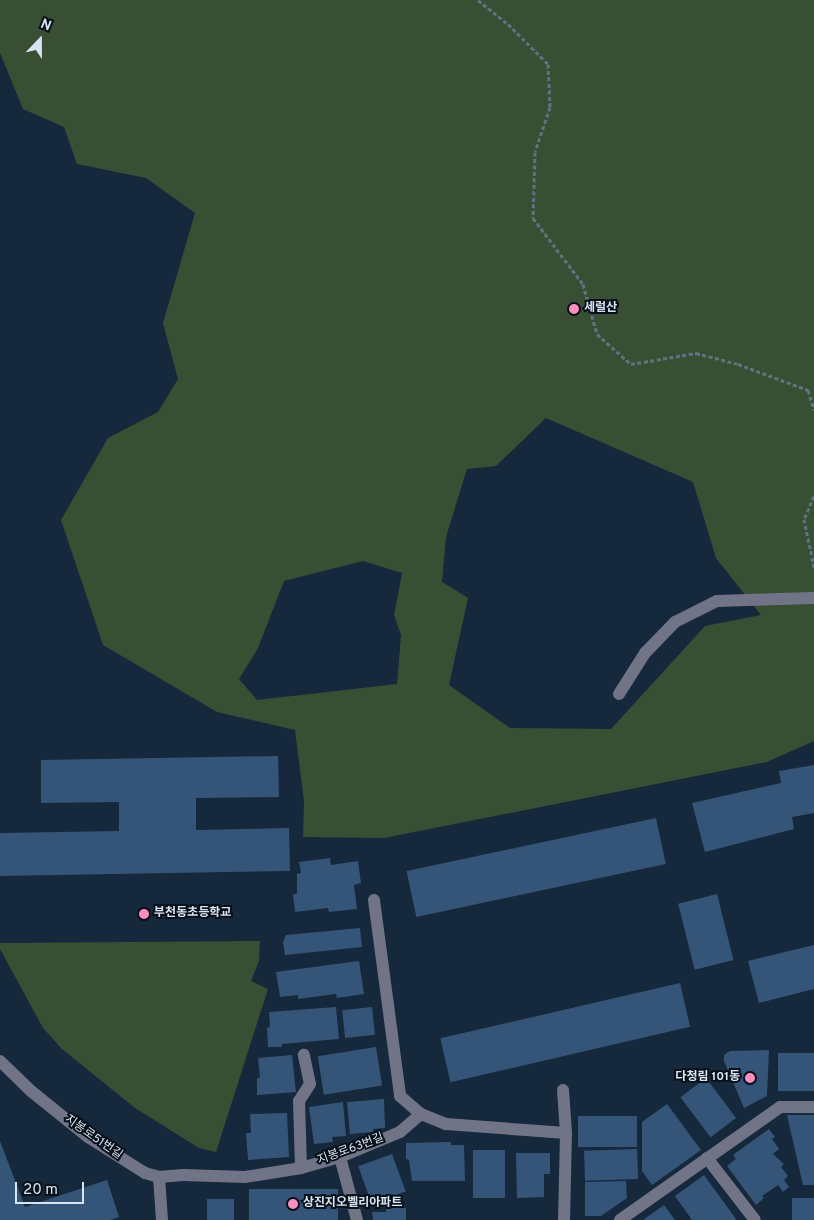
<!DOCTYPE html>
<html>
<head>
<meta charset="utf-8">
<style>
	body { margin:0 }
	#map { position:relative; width:814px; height:1220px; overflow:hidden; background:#15283c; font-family:Overpass,"Noto Sans KR",sans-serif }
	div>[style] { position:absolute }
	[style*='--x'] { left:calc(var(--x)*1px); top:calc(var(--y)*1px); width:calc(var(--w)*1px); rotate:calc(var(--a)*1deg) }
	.green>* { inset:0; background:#394f34 }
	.building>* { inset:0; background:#355578; transform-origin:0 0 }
	.path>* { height:3px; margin-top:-1.5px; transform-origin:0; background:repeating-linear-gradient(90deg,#607182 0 4px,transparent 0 6.5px) }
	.minor>* { height:12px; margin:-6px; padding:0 6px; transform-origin:6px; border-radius:6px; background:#717387 }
	.dots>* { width:14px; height:14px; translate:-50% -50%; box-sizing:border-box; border:2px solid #081019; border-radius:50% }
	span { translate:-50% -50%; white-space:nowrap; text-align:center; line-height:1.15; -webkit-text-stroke:4px #081019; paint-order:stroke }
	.poi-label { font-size:12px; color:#d8e4f1; font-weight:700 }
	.left { translate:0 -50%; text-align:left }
	.right { translate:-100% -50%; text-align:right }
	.street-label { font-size:12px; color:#d8e4f1 }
	.north { position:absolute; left:15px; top:15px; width:50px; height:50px; -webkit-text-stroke:4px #081019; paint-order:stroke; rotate:22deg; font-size:14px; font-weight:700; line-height:20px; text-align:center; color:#d8e4f1 }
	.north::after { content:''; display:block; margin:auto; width:18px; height:22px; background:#d8e4f1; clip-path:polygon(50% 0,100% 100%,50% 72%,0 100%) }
	.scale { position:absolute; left:15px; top:1182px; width:69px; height:22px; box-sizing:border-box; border:2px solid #d8e4f1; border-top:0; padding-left:6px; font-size:15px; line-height:18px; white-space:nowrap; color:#d8e4f1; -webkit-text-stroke:4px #081019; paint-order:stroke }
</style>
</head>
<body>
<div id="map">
	<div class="green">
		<i style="clip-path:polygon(evenodd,0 0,814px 0,814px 741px,767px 762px,384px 838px,303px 837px,304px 801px,295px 730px,217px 712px,103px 645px,61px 520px,108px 438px,158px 412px,178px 379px,163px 323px,195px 213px,146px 178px,77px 164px,64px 127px,23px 109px,0 53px,0 0,546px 418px,693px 482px,716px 558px,761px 615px,705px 626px,611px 729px,510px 728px,449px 685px,468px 598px,442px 582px,446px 537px,467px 469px,496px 466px,546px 418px,0 0,363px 561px,402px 573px,394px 615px,401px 635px,397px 684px,257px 700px,239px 679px,258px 648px,284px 581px,363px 561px)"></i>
		<i style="clip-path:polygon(260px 941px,259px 961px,251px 981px,268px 989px,216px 1152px,199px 1148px,135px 1108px,62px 1049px,43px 1028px,0 949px,0 943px)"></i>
	</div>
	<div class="building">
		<i style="clip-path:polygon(278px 756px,279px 797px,196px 798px,196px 830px,289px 828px,290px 871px,0 876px,0 833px,119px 831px,119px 802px,41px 803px,41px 760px)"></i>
		<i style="clip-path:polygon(814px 765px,814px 813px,792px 817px,794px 829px,705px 852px,692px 803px,781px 783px,779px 771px)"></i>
		<i style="left:656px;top:818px;width:47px;height:255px;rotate:78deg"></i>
		<i style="clip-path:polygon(330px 858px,331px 865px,358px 861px,361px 883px,354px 885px,357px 909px,329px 912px,328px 908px,295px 912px,293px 894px,297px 894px,297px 874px,301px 873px,299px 862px)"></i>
		<i style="left:717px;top:894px;width:68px;height:40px;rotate:76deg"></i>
		<i style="clip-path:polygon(360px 928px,362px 947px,285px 955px,283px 942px,286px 935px)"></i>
		<i style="clip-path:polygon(814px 945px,814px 989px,759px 1003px,748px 961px)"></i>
		<i style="clip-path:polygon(359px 961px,364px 994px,337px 998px,336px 994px,298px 999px,298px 995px,280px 997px,276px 972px)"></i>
		<i style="left:680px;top:983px;width:45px;height:246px;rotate:77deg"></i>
		<i style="clip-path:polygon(336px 1007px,339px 1039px,282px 1044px,282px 1047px,268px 1047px,267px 1028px,270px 1027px,269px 1012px)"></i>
		<i style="left:372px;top:1007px;width:28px;height:30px;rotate:84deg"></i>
		<i style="left:376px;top:1047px;width:39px;height:59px;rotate:81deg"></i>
		<i style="clip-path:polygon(769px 1050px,767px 1096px,744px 1108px,724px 1061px,724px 1055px,730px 1051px)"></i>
		<i style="left:778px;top:1053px;width:36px;height:38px"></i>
		<i style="clip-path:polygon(292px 1055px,296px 1092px,257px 1095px,257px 1078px,260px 1078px,258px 1058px)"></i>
		<i style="left:706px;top:1078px;width:50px;height:32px;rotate:53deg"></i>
		<i style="clip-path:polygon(384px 1099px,385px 1128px,373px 1129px,373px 1132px,350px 1134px,347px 1102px)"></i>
		<i style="clip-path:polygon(343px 1102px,346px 1136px,332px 1137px,333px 1142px,314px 1144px,309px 1107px)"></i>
		<i style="clip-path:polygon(667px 1104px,701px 1150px,652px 1185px,642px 1171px,642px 1122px)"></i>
		<i style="clip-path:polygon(287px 1113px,289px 1157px,248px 1160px,246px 1133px,251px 1133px,250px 1114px)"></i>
		<i style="clip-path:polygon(787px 1115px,814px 1115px,814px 1185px,803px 1185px)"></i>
		<i style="left:578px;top:1116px;width:59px;height:31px"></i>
		<i style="clip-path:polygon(769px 1129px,775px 1137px,772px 1139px,779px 1149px,773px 1154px,784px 1164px,781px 1167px,788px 1176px,784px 1180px,789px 1187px,783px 1192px,778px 1185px,762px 1196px,764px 1198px,756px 1205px,727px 1166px,736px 1159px,733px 1155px)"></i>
		<i style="clip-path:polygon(0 1141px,25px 1207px,107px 1180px,119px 1217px,110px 1220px,0 1220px)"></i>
		<i style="clip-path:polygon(451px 1142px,451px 1145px,464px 1145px,465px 1181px,412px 1181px,409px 1160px,406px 1159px,406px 1143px)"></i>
		<i style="left:637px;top:1149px;width:30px;height:53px;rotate:88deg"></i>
		<i style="left:505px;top:1150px;width:48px;height:32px;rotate:90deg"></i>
		<i style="clip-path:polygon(516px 1153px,550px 1153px,550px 1174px,544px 1174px,544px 1197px,517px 1198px)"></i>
		<i style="left:392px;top:1154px;width:40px;height:36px;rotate:70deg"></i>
		<i style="clip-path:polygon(704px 1175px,736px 1219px,735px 1220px,692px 1220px,675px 1196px)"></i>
		<i style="clip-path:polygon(626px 1181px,627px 1198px,601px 1216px,585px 1216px,585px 1182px)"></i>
		<i style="left:249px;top:1189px;width:89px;height:31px"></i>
		<i style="left:792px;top:1198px;width:22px;height:22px"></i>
		<i style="left:207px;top:1199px;width:27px;height:21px"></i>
		<i style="clip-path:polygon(664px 1205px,675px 1220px,643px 1220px)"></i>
		<i style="clip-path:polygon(386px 1208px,406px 1208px,406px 1220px,373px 1220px,372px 1212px,386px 1212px)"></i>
	</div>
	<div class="path">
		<i style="--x:478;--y:0;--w:38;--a:39"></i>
		<i style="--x:508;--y:24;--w:57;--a:45"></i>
		<i style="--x:548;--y:64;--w:43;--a:87.3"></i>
		<i style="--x:550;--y:107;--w:47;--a:108.4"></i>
		<i style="--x:535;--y:152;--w:66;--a:91.7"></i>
		<i style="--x:533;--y:218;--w:83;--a:52.9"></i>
		<i style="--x:583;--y:284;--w:52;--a:74.4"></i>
		<i style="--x:597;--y:334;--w:45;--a:41.4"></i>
		<i style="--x:631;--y:364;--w:66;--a:-9.6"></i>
		<i style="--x:696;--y:353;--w:43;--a:14.7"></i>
		<i style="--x:738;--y:364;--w:75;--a:20.4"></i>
		<i style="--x:808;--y:390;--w:21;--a:73"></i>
		<i style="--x:814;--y:496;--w:25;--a:113"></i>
		<i style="--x:804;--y:519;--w:49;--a:78.2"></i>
	</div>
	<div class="minor">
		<i style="--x:619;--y:694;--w:49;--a:-57.6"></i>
		<i style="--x:645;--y:653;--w:43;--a:-45.9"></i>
		<i style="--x:675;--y:622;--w:47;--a:-26.6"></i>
		<i style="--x:717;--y:601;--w:97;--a:-1.8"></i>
		<i style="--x:374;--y:900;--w:198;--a:82.4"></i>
		<i style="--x:400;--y:1096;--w:28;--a:41"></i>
		<i style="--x:421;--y:1114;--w:27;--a:22"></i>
		<i style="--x:446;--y:1124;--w:120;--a:4.3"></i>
		<i style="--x:566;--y:1133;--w:87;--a:91.3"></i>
		<i style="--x:0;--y:1061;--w:43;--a:44.1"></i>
		<i style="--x:31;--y:1091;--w:73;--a:38.9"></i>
		<i style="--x:88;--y:1137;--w:67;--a:32.3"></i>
		<i style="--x:145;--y:1173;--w:15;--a:16"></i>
		<i style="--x:159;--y:1177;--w:43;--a:86"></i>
		<i style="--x:563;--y:1090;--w:43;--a:86"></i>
		<i style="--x:340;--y:1157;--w:65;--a:74.9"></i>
		<i style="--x:707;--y:1158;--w:78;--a:52.3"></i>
		<i style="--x:301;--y:1168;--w:67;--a:-91.7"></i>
		<i style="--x:299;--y:1101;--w:20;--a:-57"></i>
		<i style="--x:310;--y:1084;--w:30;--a:-102"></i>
		<i style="--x:159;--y:1177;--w:24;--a:-5"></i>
		<i style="--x:183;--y:1175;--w:62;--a:1.8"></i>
		<i style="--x:245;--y:1177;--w:57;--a:-9.1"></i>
		<i style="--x:301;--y:1168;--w:41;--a:-15.8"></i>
		<i style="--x:340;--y:1157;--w:65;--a:-22.6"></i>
		<i style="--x:400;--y:1132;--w:28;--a:-41"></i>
		<i style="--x:620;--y:1220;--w:196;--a:-35.2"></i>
		<i style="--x:780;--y:1107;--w:34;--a:0"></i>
	</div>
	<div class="dots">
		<i style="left:574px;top:309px;background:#fd8ec0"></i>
		<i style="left:144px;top:914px;background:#fd8ec0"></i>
		<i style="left:750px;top:1078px;background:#fd8ec0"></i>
		<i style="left:293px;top:1204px;background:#fd8ec0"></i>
	</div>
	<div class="poi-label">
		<span class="left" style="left:584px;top:309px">세럴산</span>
		<span class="left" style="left:154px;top:914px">부천동초등학교</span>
		<span class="right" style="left:740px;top:1078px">다청림 101동</span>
		<span class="left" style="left:303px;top:1204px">상진지오벨리아파트</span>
	</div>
	<div class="street-label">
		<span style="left:93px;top:1138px;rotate:35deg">지봉로51번길</span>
		<span style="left:351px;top:1150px;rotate:-20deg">지봉로63번길</span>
	</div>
	<div class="north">N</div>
	<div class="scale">20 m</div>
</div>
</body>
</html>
